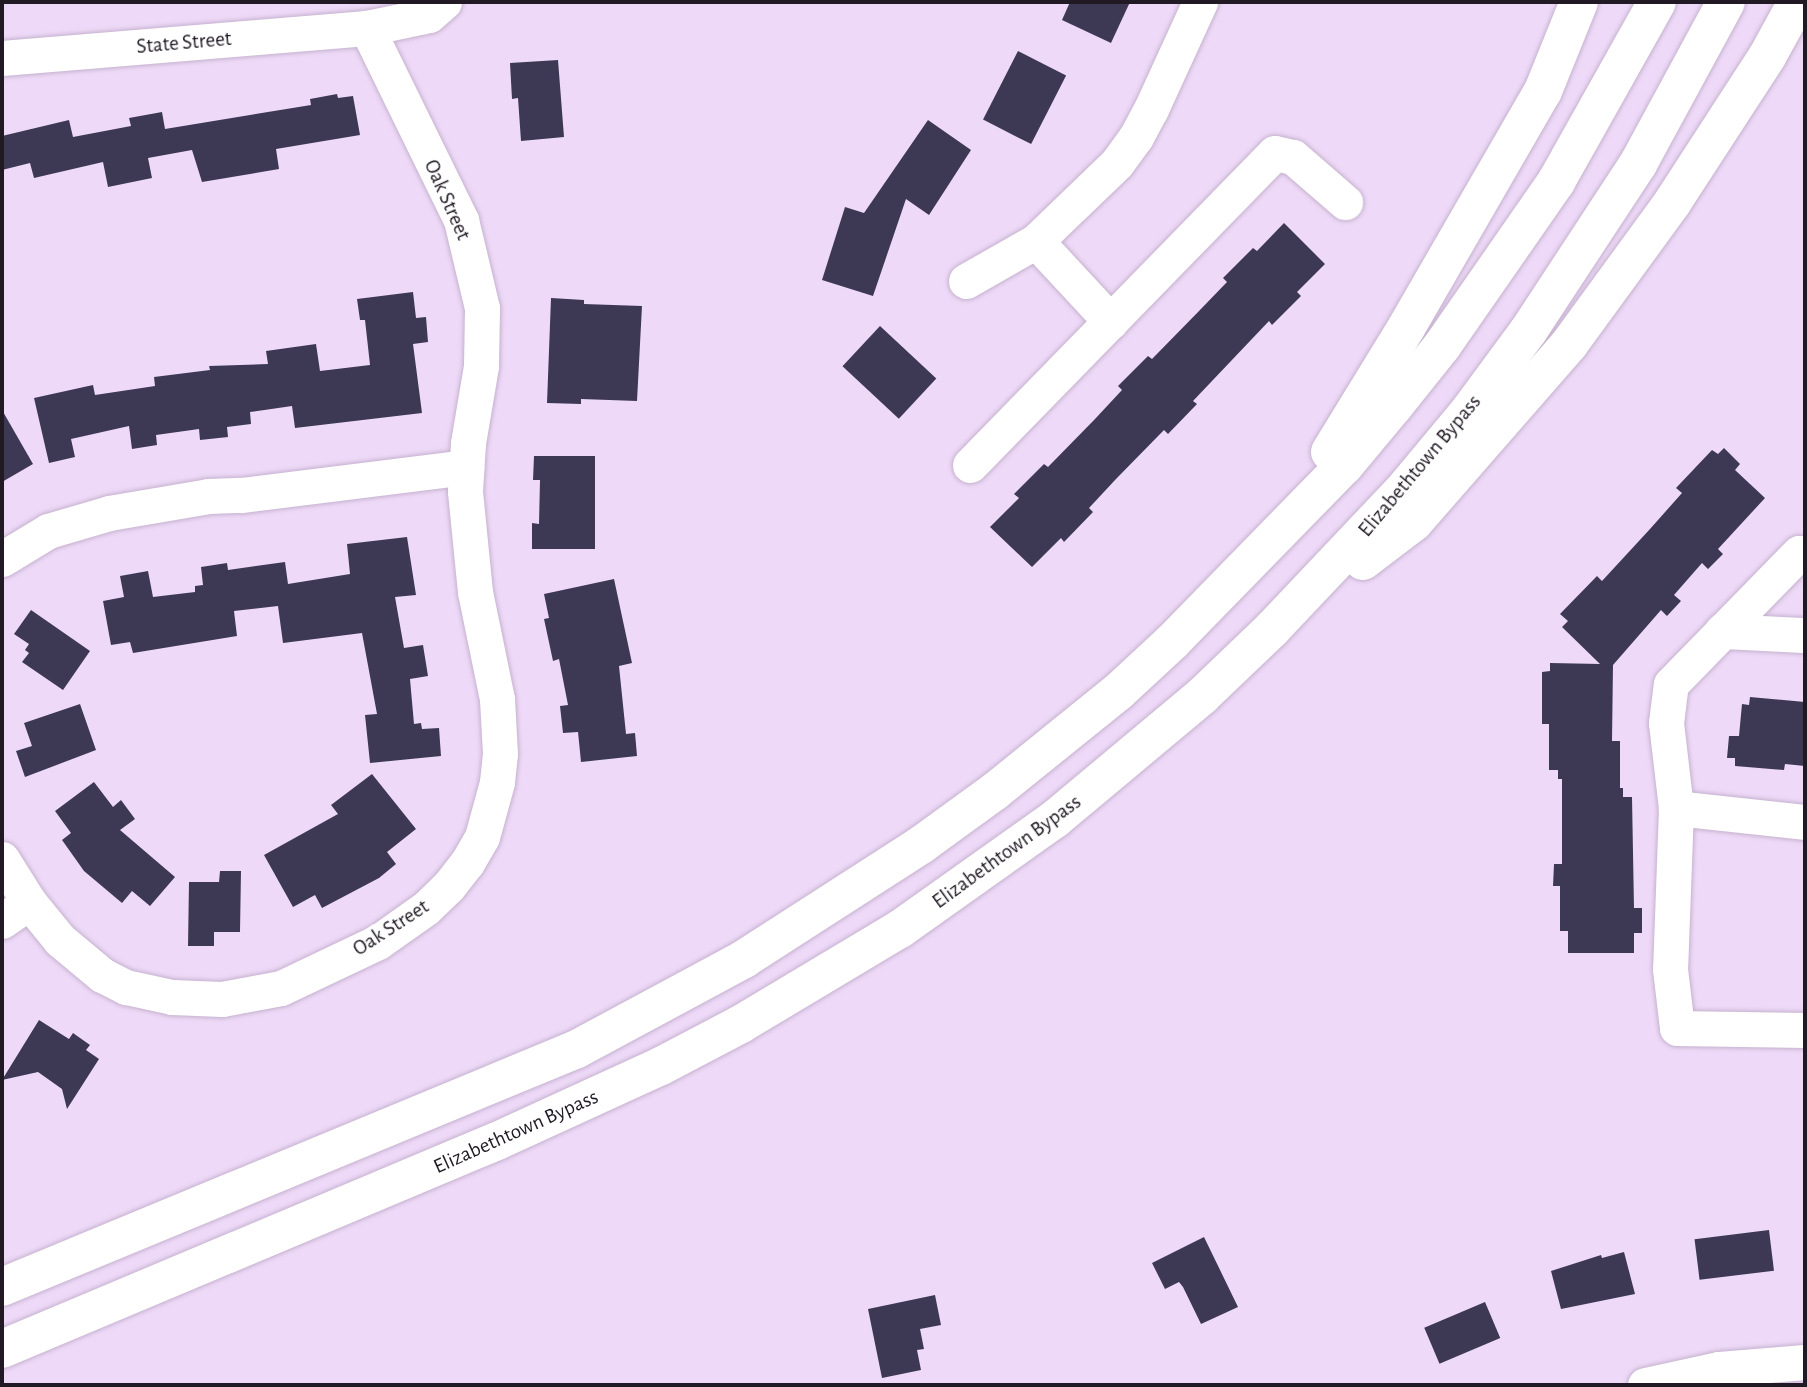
<!DOCTYPE html>
<html>
<head>
<meta charset="utf-8">
<style>
	body { margin:0 }
	#map { position:relative; width:1807px; height:1387px; overflow:hidden; background:#eedaf8; font-family:"Alegreya Sans",sans-serif }
	div>[style] { position:absolute }
	[style*='--x'] { left:calc(var(--x)*1px); top:calc(var(--y)*1px); width:calc(var(--w)*1px); rotate:calc(var(--a)*1deg) }
	.building>* { inset:0; background:#3d3954; transform-origin:0 0 }
	.roads { filter:drop-shadow(0 0 2px #c6b2cf) drop-shadow(0 0 2px #c6b2cf) }
	.minor>* { height:35px; margin:-17.5px; padding:0 17.5px; transform-origin:17.5px; border-radius:17.5px; background:#fff }
	.highway>* { height:38px; margin:-19px; padding:0 19px; transform-origin:19px; border-radius:19px; background:#fff }
	span { translate:-50% -50%; white-space:nowrap; text-align:center; line-height:1.15; -webkit-text-stroke:7px #fff; paint-order:stroke }
	.street-label { font-size:21px; color:#211a24 }
	.frame { position:absolute; inset:0; border:4px solid #211a24; pointer-events:none }
</style>
</head>
<body>
<div id="map">
	<div class="building">
		<i style="clip-path:polygon(1070px 2px,1130px 2px,1111px 43px,1062px 20px)"></i>
		<i style="left:1018px;top:51px;width:54px;height:77px;rotate:27deg"></i>
		<i style="clip-path:polygon(558px 60px,564px 137px,521px 141px,518px 98px,512px 99px,510px 63px)"></i>
		<i style="clip-path:polygon(337px 94px,338px 98px,353px 96px,360px 135px,276px 149px,279px 169px,202px 182px,192px 150px,148px 158px,152px 178px,108px 187px,103px 162px,34px 178px,30px 163px,2px 170px,2px 136px,69px 120px,73px 137px,131px 126px,129px 118px,162px 112px,165px 129px,311px 105px,310px 99px)"></i>
		<i style="clip-path:polygon(928px 120px,971px 150px,929px 215px,906px 199px,873px 296px,822px 280px,845px 207px,864px 213px)"></i>
		<i style="clip-path:polygon(1284px 223px,1325px 264px,1297px 292px,1301px 296px,1272px 325px,1269px 321px,1193px 401px,1197px 404px,1168px 434px,1164px 430px,1116px 479px,1089px 508px,1093px 512px,1064px 542px,1061px 538px,1032px 567px,990px 527px,1019px 498px,1014px 494px,1044px 464px,1048px 467px,1095px 419px,1122px 390px,1118px 386px,1148px 356px,1152px 359px,1199px 311px,1227px 282px,1223px 278px,1253px 248px,1257px 251px)"></i>
		<i style="clip-path:polygon(413px 292px,416px 318px,426px 317px,428px 342px,413px 344px,422px 413px,295px 428px,292px 406px,250px 412px,251px 424px,227px 427px,228px 437px,200px 440px,199px 429px,156px 435px,157px 445px,132px 449px,129px 426px,71px 439px,75px 457px,49px 463px,34px 398px,93px 385px,95px 395px,155px 386px,154px 377px,210px 370px,209px 366px,268px 364px,266px 351px,316px 344px,320px 371px,370px 365px,365px 320px,360px 320px,357px 299px)"></i>
		<i style="clip-path:polygon(551px 298px,584px 300px,584px 304px,642px 306px,637px 401px,581px 399px,581px 404px,547px 403px)"></i>
		<i style="left:880px;top:326px;width:77px;height:55px;rotate:43deg"></i>
		<i style="clip-path:polygon(2px 410px,33px 464px,2px 482px)"></i>
		<i style="clip-path:polygon(1724px 448px,1740px 464px,1735px 470px,1765px 498px,1718px 549px,1723px 554px,1708px 569px,1702px 563px,1674px 595px,1681px 601px,1667px 616px,1661px 610px,1613px 665px,1612px 741px,1620px 741px,1620px 788px,1623px 788px,1623px 797px,1632px 797px,1634px 908px,1642px 908px,1642px 933px,1634px 933px,1634px 953px,1568px 953px,1568px 931px,1560px 931px,1560px 886px,1553px 886px,1554px 864px,1562px 864px,1562px 779px,1558px 779px,1558px 770px,1549px 770px,1549px 724px,1542px 724px,1542px 672px,1550px 671px,1550px 663px,1600px 664px,1562px 627px,1568px 621px,1560px 614px,1597px 576px,1602px 581px,1650px 529px,1682px 493px,1676px 488px,1712px 450px,1718px 454px)"></i>
		<i style="clip-path:polygon(534px 456px,595px 456px,595px 549px,532px 549px,532px 523px,539px 524px,540px 480px,533px 480px)"></i>
		<i style="clip-path:polygon(407px 537px,416px 595px,395px 597px,404px 648px,423px 645px,428px 676px,410px 679px,414px 724px,421px 723px,422px 729px,439px 728px,441px 756px,370px 763px,365px 715px,377px 714px,362px 633px,283px 643px,278px 606px,234px 611px,237px 636px,133px 653px,130px 642px,111px 645px,103px 601px,124px 597px,120px 576px,148px 571px,153px 597px,195px 592px,195px 586px,203px 585px,201px 567px,227px 563px,228px 570px,285px 562px,288px 584px,350px 574px,347px 544px)"></i>
		<i style="clip-path:polygon(614px 579px,632px 663px,619px 666px,626px 734px,635px 733px,637px 756px,581px 762px,578px 732px,563px 733px,560px 706px,568px 705px,559px 659px,553px 661px,544px 619px,549px 618px,544px 594px)"></i>
		<i style="clip-path:polygon(31px 610px,90px 651px,63px 690px,22px 662px,29px 653px,25px 650px,29px 644px,14px 634px)"></i>
		<i style="clip-path:polygon(1750px 697px,1805px 702px,1805px 766px,1785px 764px,1784px 770px,1735px 766px,1735px 758px,1727px 758px,1729px 736px,1739px 736px,1742px 704px,1749px 705px)"></i>
		<i style="clip-path:polygon(80px 704px,96px 750px,25px 777px,16px 751px,32px 746px,24px 723px)"></i>
		<i style="clip-path:polygon(372px 774px,416px 829px,387px 852px,396px 864px,379px 878px,322px 908px,315px 895px,293px 907px,264px 855px,338px 814px,331px 805px)"></i>
		<i style="clip-path:polygon(94px 782px,113px 807px,121px 800px,135px 819px,120px 830px,175px 877px,150px 906px,132px 891px,122px 903px,84px 871px,62px 840px,71px 833px,55px 811px)"></i>
		<i style="clip-path:polygon(220px 871px,241px 871px,240px 932px,214px 932px,214px 946px,188px 946px,189px 882px,219px 882px)"></i>
		<i style="clip-path:polygon(39px 1020px,69px 1039px,73px 1033px,90px 1045px,86px 1050px,99px 1059px,67px 1109px,62px 1089px,38px 1072px,2px 1080px)"></i>
		<i style="left:1769px;top:1230px;width:41px;height:75px;rotate:83deg"></i>
		<i style="clip-path:polygon(1204px 1237px,1238px 1307px,1201px 1324px,1183px 1287px,1179px 1282px,1165px 1289px,1152px 1263px)"></i>
		<i style="clip-path:polygon(1624px 1252px,1635px 1294px,1561px 1309px,1551px 1271px,1601px 1255px,1602px 1258px)"></i>
		<i style="clip-path:polygon(935px 1295px,941px 1325px,920px 1329px,924px 1349px,917px 1350px,921px 1370px,882px 1378px,868px 1309px)"></i>
		<i style="left:1485px;top:1302px;width:39px;height:66px;rotate:67deg"></i>
	</div>
	<div class="roads">
		<div class="minor">
			<i style="--x:2;--y:58;--w:366;--a:-4.7"></i>
			<i style="--x:367;--y:28;--w:63;--a:-11.8"></i>
			<i style="--x:429;--y:15;--w:20;--a:-41"></i>
			<i style="--x:1036;--y:241;--w:110;--a:47.2"></i>
			<i style="--x:966;--y:281;--w:81;--a:-29.7"></i>
			<i style="--x:1036;--y:241;--w:112;--a:-43.9"></i>
			<i style="--x:1117;--y:163;--w:32;--a:-54"></i>
			<i style="--x:1136;--y:137;--w:32;--a:-62"></i>
			<i style="--x:1151;--y:109;--w:118;--a:-65.4"></i>
			<i style="--x:970;--y:465;--w:436;--a:-45.7"></i>
			<i style="--x:1275;--y:153;--w:18;--a:13"></i>
			<i style="--x:1293;--y:157;--w:69;--a:40.9"></i>
			<i style="--x:2;--y:559;--w:54;--a:-31.3"></i>
			<i style="--x:48;--y:531;--w:64;--a:-16.4"></i>
			<i style="--x:109;--y:513;--w:100;--a:-9.7"></i>
			<i style="--x:208;--y:496;--w:34;--a:-2"></i>
			<i style="--x:242;--y:495;--w:226;--a:-7.1"></i>
			<i style="--x:1722;--y:631;--w:83;--a:2.8"></i>
			<i style="--x:1676;--y:808;--w:86;--a:-96.7"></i>
			<i style="--x:1666;--y:723;--w:39;--a:-83"></i>
			<i style="--x:1671;--y:684;--w:183;--a:-45.7"></i>
			<i style="--x:1799;--y:553;--w:6;--a:18"></i>
			<i style="--x:1805;--y:822;--w:130;--a:-173.8"></i>
			<i style="--x:1676;--y:808;--w:161;--a:92.1"></i>
			<i style="--x:1670;--y:969;--w:59;--a:83.2"></i>
			<i style="--x:1677;--y:1028;--w:128;--a:0.9"></i>
			<i style="--x:2;--y:859;--w:51;--a:57.9"></i>
			<i style="--x:29;--y:902;--w:49;--a:50.8"></i>
			<i style="--x:60;--y:940;--w:55;--a:39.8"></i>
			<i style="--x:102;--y:975;--w:27;--a:27"></i>
			<i style="--x:126;--y:987;--w:47;--a:12.3"></i>
			<i style="--x:172;--y:997;--w:50;--a:2.3"></i>
			<i style="--x:222;--y:999;--w:60;--a:-10.6"></i>
			<i style="--x:281;--y:988;--w:107;--a:-25.4"></i>
			<i style="--x:378;--y:942;--w:59;--a:-35.3"></i>
			<i style="--x:426;--y:908;--w:30;--a:-44"></i>
			<i style="--x:448;--y:887;--w:31;--a:-52"></i>
			<i style="--x:467;--y:863;--w:30;--a:-60"></i>
			<i style="--x:482;--y:837;--w:57;--a:-74.7"></i>
			<i style="--x:497;--y:782;--w:28;--a:-84"></i>
			<i style="--x:500;--y:754;--w:55;--a:-93.1"></i>
			<i style="--x:497;--y:699;--w:109;--a:-101.6"></i>
			<i style="--x:475;--y:592;--w:101;--a:-95.7"></i>
			<i style="--x:465;--y:491;--w:48;--a:-86.4"></i>
			<i style="--x:468;--y:443;--w:78;--a:-80.4"></i>
			<i style="--x:481;--y:366;--w:58;--a:-89"></i>
			<i style="--x:482;--y:308;--w:90;--a:-103.4"></i>
			<i style="--x:461;--y:220;--w:214;--a:-116.1"></i>
			<i style="--x:2;--y:921;--w:33;--a:-35"></i>
			<i style="--x:1645;--y:1385;--w:76;--a:-12.2"></i>
			<i style="--x:1719;--y:1369;--w:86;--a:-4.7"></i>
		</div>
		<div class="highway">
			<i style="--x:1330;--y:452;--w:145;--a:-58.5"></i>
			<i style="--x:1406;--y:328;--w:274;--a:-60"></i>
			<i style="--x:1543;--y:91;--w:96;--a:-68"></i>
			<i style="--x:1363;--y:561;--w:64;--a:-37.4"></i>
			<i style="--x:1414;--y:522;--w:237;--a:-48.9"></i>
			<i style="--x:1570;--y:343;--w:173;--a:-53.9"></i>
			<i style="--x:1672;--y:203;--w:176;--a:-57"></i>
			<i style="--x:1768;--y:55;--w:60;--a:-61.3"></i>
			<i style="--x:2;--y:1287;--w:622;--a:-22.49"></i>
			<i style="--x:577;--y:1049;--w:190;--a:-28.3"></i>
			<i style="--x:744;--y:959;--w:211;--a:-32.8"></i>
			<i style="--x:921;--y:845;--w:90;--a:-36"></i>
			<i style="--x:994;--y:792;--w:159;--a:-38.9"></i>
			<i style="--x:1118;--y:692;--w:75;--a:-42.8"></i>
			<i style="--x:1173;--y:641;--w:245;--a:-45.7"></i>
			<i style="--x:1344;--y:466;--w:78;--a:-50.2"></i>
			<i style="--x:1394;--y:406;--w:77;--a:-51.3"></i>
			<i style="--x:1442;--y:346;--w:200;--a:-55.2"></i>
			<i style="--x:1556;--y:182;--w:206;--a:-60.7"></i>
			<i style="--x:2;--y:1349;--w:537;--a:-22.79"></i>
			<i style="--x:497;--y:1141;--w:180;--a:-24.6"></i>
			<i style="--x:661;--y:1066;--w:90;--a:-27.7"></i>
			<i style="--x:741;--y:1024;--w:185;--a:-30.9"></i>
			<i style="--x:900;--y:929;--w:190;--a:-35.4"></i>
			<i style="--x:1055;--y:819;--w:192;--a:-39.9"></i>
			<i style="--x:1202;--y:696;--w:97;--a:-43.7"></i>
			<i style="--x:1272;--y:629;--w:197;--a:-46.6"></i>
			<i style="--x:1407;--y:486;--w:99;--a:-50.3"></i>
			<i style="--x:1470;--y:410;--w:99;--a:-53.6"></i>
			<i style="--x:1529;--y:330;--w:199;--a:-56.7"></i>
			<i style="--x:1638;--y:164;--w:184;--a:-61.5"></i>
		</div>
	</div>
	<div class="street-label">
		<span style="left:184px;top:43px;rotate:-5deg">State Street</span>
		<span style="left:447px;top:200px;rotate:66deg">Oak Street</span>
		<span style="left:1420px;top:466px;rotate:-50deg">Elizabethtown Bypass</span>
		<span style="left:1007px;top:852px;rotate:-36deg">Elizabethtown Bypass</span>
		<span style="left:391px;top:928px;rotate:-33deg">Oak Street</span>
		<span style="left:516px;top:1132px;rotate:-24deg">Elizabethtown Bypass</span>
	</div>
	<div class="frame"></div>
</div>
</body>
</html>
